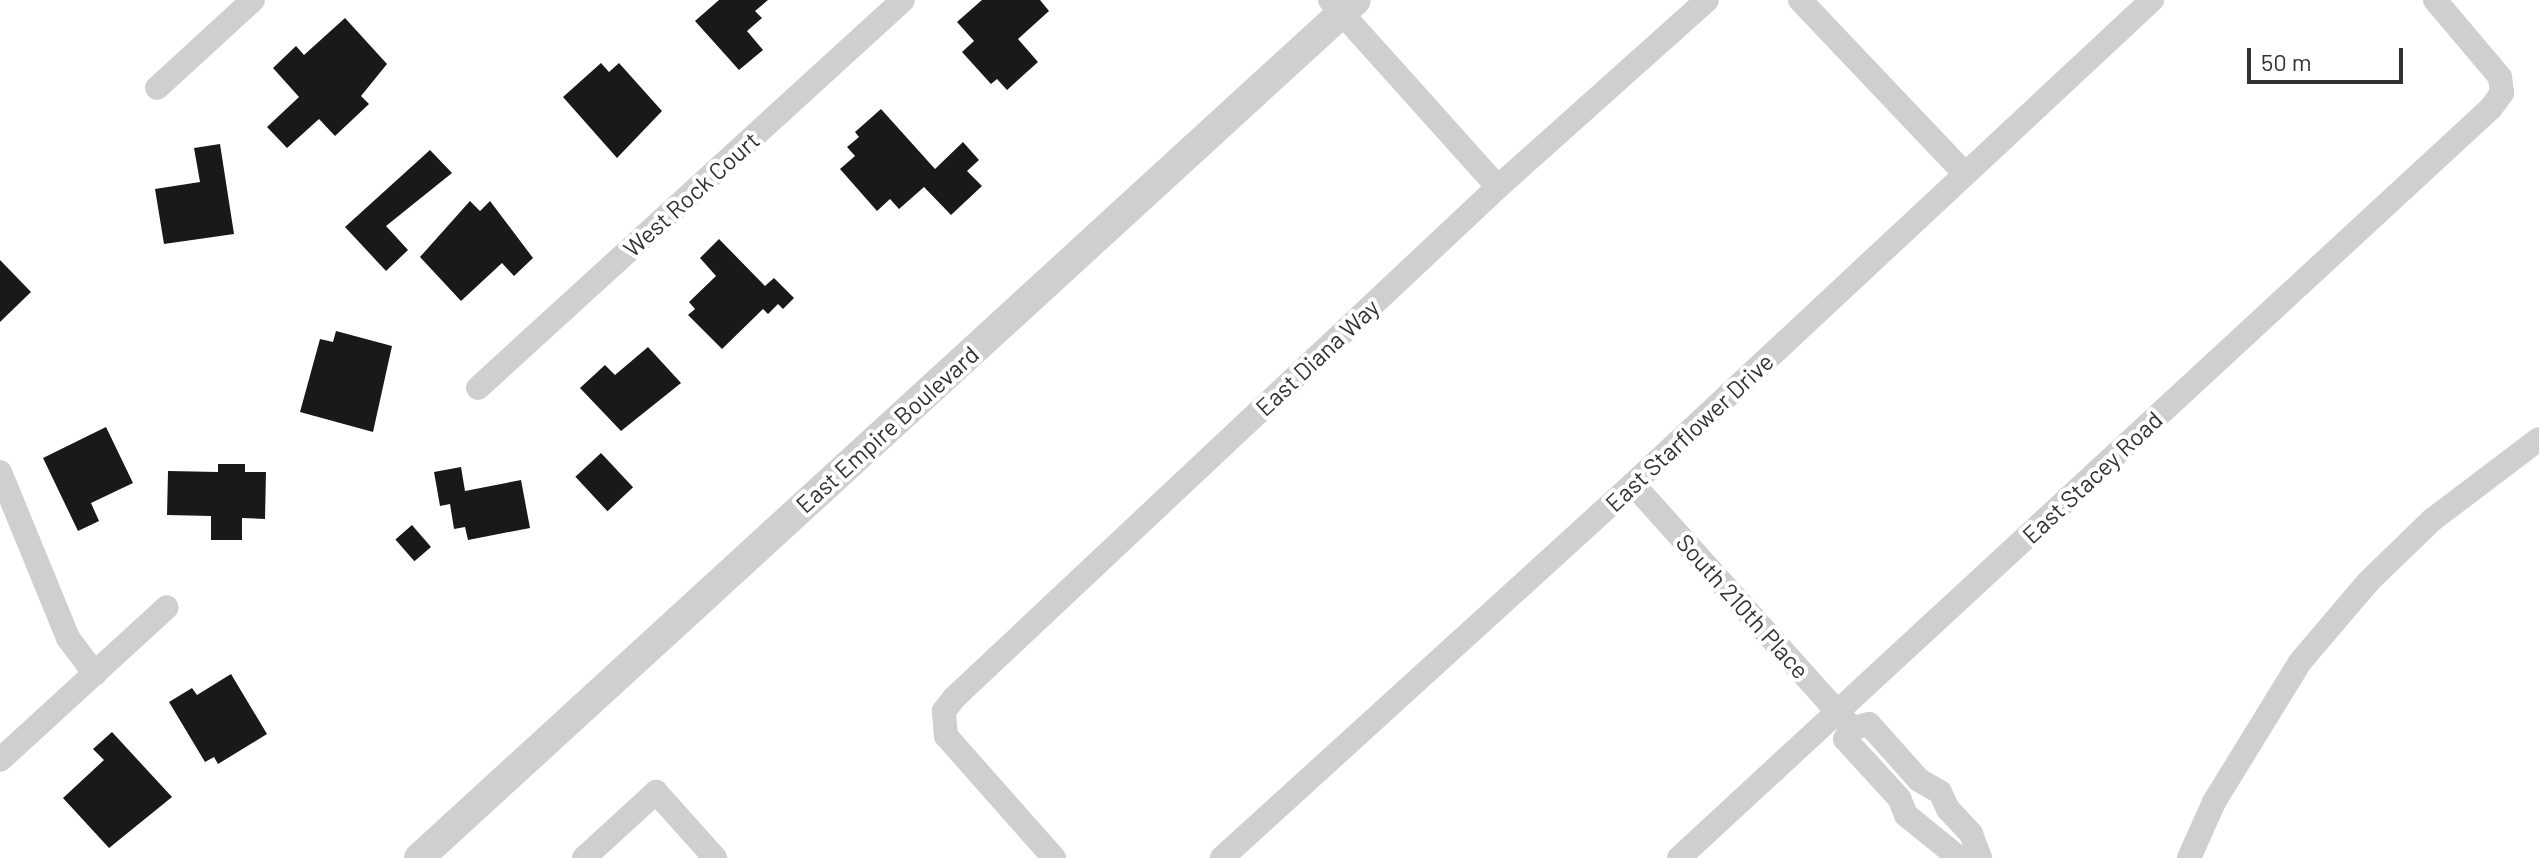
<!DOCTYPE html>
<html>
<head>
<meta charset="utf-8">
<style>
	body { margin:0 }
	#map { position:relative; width:2539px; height:858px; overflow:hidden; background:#fff; font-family:Barlow,sans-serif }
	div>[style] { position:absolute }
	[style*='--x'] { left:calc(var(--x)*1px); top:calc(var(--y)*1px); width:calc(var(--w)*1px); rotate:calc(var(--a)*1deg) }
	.building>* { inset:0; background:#191919; transform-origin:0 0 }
	.minor>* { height:24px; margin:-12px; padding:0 12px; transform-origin:12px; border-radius:12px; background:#cfcfcf }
	.tertiary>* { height:30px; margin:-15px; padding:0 15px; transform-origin:15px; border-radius:15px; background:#cfcfcf }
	span { translate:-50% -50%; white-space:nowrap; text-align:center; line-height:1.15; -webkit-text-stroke:8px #fff; paint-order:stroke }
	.street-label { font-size:24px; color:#323232 }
	.scale { position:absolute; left:2247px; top:48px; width:156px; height:36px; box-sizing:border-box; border:4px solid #323232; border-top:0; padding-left:10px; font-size:24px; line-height:28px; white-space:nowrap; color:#323232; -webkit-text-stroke:6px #fff; paint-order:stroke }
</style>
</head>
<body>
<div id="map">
	<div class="building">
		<i style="clip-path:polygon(719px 0,768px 0,755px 11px,762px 18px,747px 31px,763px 50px,739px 70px,695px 21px)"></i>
		<i style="clip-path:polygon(982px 0,1040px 0,1049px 11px,1018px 39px,1038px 62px,1007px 90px,997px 79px,991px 84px,962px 52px,974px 41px,957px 22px)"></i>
		<i style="clip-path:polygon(345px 18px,387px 64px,361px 96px,369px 104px,335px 136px,319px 119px,287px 148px,267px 127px,299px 97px,273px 68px,296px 46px,304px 55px)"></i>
		<i style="clip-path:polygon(601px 63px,609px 72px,619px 63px,662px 111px,617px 158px,563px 97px)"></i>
		<i style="clip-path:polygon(881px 109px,935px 169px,963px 142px,979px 160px,967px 171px,982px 186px,951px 215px,924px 187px,899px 209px,890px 199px,877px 211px,840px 169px,855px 156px,847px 147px,859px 137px,855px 132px)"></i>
		<i style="clip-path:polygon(220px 144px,234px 234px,164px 244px,155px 189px,200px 182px,194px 148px)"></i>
		<i style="clip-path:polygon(430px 150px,452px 173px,386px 226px,408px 250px,386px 271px,345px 227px)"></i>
		<i style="clip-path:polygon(470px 201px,480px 211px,490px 201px,533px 258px,514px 276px,502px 263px,461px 301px,420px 257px)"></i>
		<i style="clip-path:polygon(719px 239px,765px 286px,774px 278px,794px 298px,783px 309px,778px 304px,768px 314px,763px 309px,722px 349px,688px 315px,695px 309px,689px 302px,716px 276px,700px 258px)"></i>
		<i style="clip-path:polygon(0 260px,31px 292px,0 322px)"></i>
		<i style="clip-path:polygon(336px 331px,392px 346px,373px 432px,300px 412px,320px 339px,333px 342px)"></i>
		<i style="clip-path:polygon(648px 347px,681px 383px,621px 431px,580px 388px,605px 365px,615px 375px)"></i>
		<i style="clip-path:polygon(106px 427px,133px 483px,91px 503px,99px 521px,78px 531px,43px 458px)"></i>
		<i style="left:601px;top:453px;width:47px;height:35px;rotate:47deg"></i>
		<i style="clip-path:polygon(218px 464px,245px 464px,245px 472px,266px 472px,265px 519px,242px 518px,242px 540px,211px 540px,211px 516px,167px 515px,168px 471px,218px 472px)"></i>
		<i style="clip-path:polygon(461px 467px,465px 491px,521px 480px,530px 528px,468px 540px,465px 527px,454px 529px,450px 504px,440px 506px,434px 472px)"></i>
		<i style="left:412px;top:525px;width:29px;height:22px;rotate:49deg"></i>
		<i style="clip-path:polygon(231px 674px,267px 734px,218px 764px,214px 757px,205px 762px,169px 702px,192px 688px,197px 695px)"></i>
		<i style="clip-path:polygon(112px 732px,172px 797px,109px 848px,63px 798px,104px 760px,93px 749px)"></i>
	</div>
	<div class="minor">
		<i style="--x:1330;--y:0;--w:251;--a:48.1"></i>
		<i style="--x:1800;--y:0;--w:240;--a:46.5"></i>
		<i style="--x:157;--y:88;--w:130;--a:-42.5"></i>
		<i style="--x:478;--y:388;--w:575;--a:-42.39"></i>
		<i style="--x:0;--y:472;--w:179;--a:67.7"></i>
		<i style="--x:68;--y:638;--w:45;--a:53.1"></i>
		<i style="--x:1633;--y:484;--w:322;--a:48.1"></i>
		<i style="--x:0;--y:760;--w:226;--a:-42.5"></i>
		<i style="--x:584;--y:858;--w:98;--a:-42.5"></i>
		<i style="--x:656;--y:792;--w:89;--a:48.2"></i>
		<i style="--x:1054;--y:858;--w:163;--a:-131.5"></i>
		<i style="--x:946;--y:736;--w:25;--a:-95"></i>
		<i style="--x:944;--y:711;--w:16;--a:-52"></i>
		<i style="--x:954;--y:698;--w:746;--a:-43.21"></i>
		<i style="--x:1498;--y:187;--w:280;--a:-41.8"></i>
		<i style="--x:1222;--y:858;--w:556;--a:-42.3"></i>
		<i style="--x:1633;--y:484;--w:710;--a:-43"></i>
		<i style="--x:1679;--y:858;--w:1105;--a:-42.73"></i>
		<i style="--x:2491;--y:108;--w:19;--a:-54"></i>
		<i style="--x:2502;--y:93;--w:16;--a:-97"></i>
		<i style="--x:2500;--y:77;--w:101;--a:-130.2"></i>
		<i style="--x:1959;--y:858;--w:68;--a:-140.9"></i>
		<i style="--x:1906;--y:815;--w:18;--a:-112"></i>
		<i style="--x:1899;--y:798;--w:80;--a:-132.5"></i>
		<i style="--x:1845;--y:739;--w:14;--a:-54"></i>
		<i style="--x:1853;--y:728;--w:16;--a:-14"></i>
		<i style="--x:1869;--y:724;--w:75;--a:48.2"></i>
		<i style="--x:1919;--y:780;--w:24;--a:30"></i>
		<i style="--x:1940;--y:792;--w:19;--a:65"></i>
		<i style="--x:1948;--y:809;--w:34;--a:47"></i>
		<i style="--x:1971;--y:834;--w:26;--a:69"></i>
		<i style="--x:2189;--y:858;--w:61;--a:-65.9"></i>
		<i style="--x:2214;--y:802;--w:164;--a:-58.4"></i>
		<i style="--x:2300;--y:662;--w:105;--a:-49.6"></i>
		<i style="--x:2368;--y:582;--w:89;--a:-44.1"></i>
		<i style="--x:2432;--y:520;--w:134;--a:-37.1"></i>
	</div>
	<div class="tertiary">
		<i style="--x:419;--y:858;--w:1270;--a:-42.48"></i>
	</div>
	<div class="street-label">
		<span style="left:691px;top:194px;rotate:-42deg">West Rock Court</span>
		<span style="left:1317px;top:357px;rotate:-43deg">East Diana Way</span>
		<span style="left:887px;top:429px;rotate:-42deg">East Empire Boulevard</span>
		<span style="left:1689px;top:432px;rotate:-43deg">East Starflower Drive</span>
		<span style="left:2092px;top:477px;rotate:-43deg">East Stacey Road</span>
		<span style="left:1743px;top:606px;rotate:48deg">South 210th Place</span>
	</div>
	<div class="scale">50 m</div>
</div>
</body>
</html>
